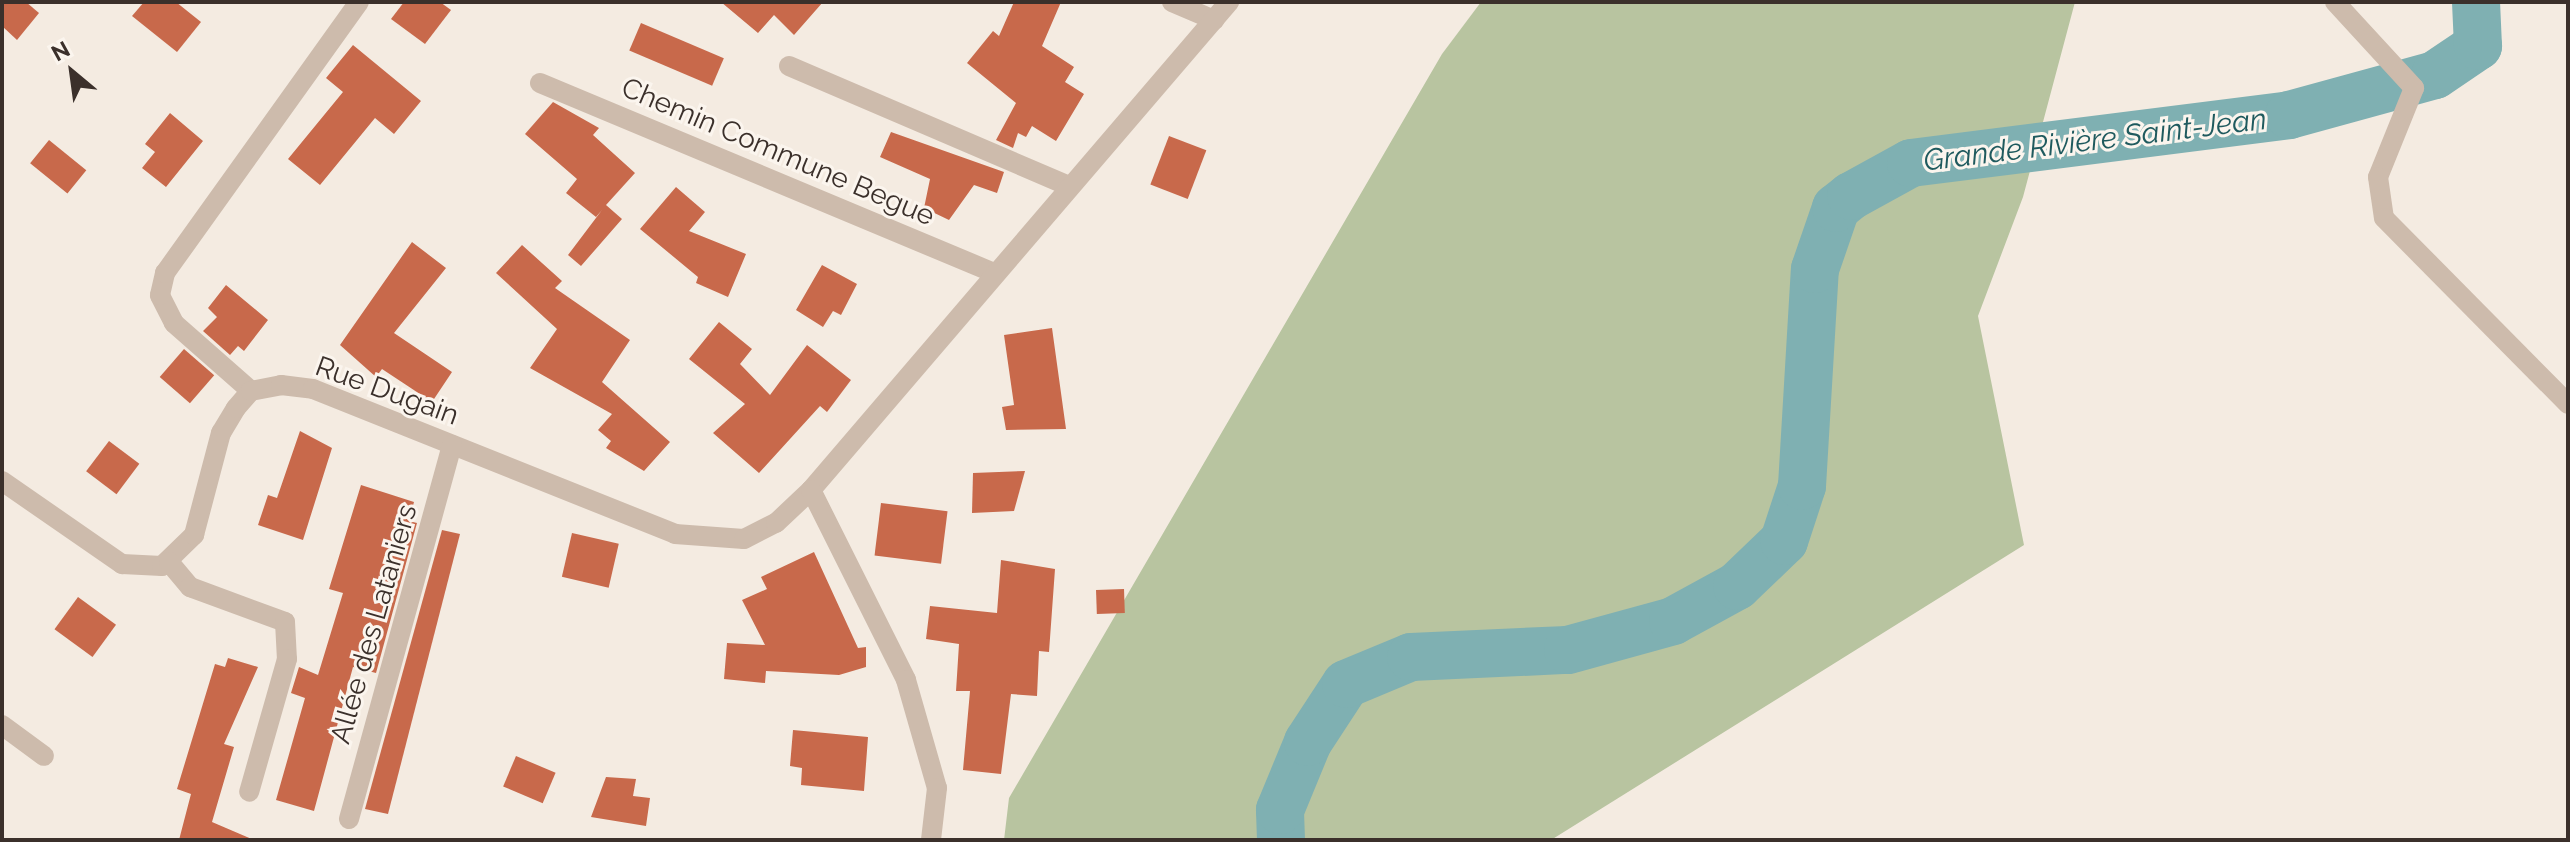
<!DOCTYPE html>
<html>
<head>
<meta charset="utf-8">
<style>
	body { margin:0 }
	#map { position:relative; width:2570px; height:842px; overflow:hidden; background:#f4ebe1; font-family:Raleway,sans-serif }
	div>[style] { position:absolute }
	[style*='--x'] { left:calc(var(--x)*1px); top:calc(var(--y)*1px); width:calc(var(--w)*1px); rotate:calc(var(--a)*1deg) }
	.green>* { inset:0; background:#b8c4a0 }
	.river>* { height:48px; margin:-24px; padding:0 24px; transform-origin:24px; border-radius:24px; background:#7fb0b2 }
	.building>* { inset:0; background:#c8694b; transform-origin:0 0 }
	.minor>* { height:20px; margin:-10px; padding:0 10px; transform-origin:10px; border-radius:10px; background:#cdbbac }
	span { translate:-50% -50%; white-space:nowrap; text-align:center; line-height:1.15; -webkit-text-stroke:6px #fbf5ee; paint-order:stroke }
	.street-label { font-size:28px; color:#3b302b }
	.water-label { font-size:30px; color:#1f5a5e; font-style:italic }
	.frame { position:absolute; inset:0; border:4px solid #3b302b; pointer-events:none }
	.north { position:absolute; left:32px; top:32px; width:80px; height:80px; -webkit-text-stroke:6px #fbf5ee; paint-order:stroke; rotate:331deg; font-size:22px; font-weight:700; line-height:32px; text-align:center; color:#3b302b }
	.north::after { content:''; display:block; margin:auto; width:28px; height:36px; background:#3b302b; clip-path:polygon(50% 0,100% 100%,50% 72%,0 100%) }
</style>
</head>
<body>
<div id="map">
	<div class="green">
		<i style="clip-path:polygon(1481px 2px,2075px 2px,2023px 197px,1978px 316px,2024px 545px,1551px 840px,1004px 840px,1009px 798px,1442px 54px)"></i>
	</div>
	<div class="river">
		<i style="--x:1281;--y:840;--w:30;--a:-92"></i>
		<i style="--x:1280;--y:810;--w:74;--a:-67.6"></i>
		<i style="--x:1308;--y:742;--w:69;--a:-56.8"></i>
		<i style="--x:1346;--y:684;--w:70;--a:-22.6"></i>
		<i style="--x:1411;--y:657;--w:157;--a:-2.6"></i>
		<i style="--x:1568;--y:650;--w:109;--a:-15.4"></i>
		<i style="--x:1673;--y:621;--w:73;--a:-28.7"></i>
		<i style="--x:1737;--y:586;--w:65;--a:-43.8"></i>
		<i style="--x:1784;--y:541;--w:58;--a:-71.9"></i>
		<i style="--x:1802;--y:486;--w:217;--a:-86.6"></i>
		<i style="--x:1815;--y:269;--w:65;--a:-71"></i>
		<i style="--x:1836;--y:208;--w:19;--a:-39"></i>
		<i style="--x:1851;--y:196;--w:68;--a:-28.8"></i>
		<i style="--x:1911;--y:163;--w:381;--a:-7.2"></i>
		<i style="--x:2289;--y:115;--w:151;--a:-15.3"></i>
		<i style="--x:2435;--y:75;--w:52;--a:-34"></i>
		<i style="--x:2478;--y:46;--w:44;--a:-92.6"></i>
	</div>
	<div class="building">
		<i style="clip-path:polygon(2px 2px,26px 2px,39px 13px,17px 40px,2px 26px)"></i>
		<i style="clip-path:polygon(144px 2px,176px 2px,201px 22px,177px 52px,132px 16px)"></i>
		<i style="clip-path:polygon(404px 2px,440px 2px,451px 10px,425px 44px,391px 19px)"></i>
		<i style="clip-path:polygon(721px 2px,823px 2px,794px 35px,774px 15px,758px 33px)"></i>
		<i style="clip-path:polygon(1014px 2px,1061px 2px,1042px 46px,1074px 67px,1065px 82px,1084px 94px,1056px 141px,1032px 126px,1026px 137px,1018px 133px,1013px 148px,996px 140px,1016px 103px,967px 63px,993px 31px,999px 36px)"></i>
		<i style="left:641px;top:23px;width:90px;height:30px;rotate:23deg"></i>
		<i style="clip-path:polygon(353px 45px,421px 101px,394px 134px,375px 118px,320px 185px,288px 159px,343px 92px,326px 78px)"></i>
		<i style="clip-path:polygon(553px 102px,599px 128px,593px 135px,635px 173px,606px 205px,622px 219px,581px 266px,568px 255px,602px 210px,596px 217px,566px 193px,577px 179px,525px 134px)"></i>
		<i style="clip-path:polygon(170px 113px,203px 141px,166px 187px,142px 168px,155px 152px,145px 144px)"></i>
		<i style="clip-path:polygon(891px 132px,1004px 172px,997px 193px,974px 185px,949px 220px,924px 208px,930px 179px,880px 157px)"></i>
		<i style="left:1169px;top:136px;width:40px;height:52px;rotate:21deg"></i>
		<i style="left:49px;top:140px;width:48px;height:30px;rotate:39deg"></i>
		<i style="clip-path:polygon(676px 187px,705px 212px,689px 231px,746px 254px,728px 297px,696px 283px,698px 277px,640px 229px)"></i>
		<i style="clip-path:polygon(412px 242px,446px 268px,394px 333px,452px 372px,432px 402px,382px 369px,376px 377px,340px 345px)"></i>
		<i style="clip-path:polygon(522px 245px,562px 281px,555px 288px,630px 340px,602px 382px,670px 442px,644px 471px,606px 448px,611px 441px,598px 430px,612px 414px,530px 368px,557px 329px,496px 273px)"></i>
		<i style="clip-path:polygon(822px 265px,857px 284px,841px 315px,833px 311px,823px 327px,796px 310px)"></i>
		<i style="clip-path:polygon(226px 285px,268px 320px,244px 351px,238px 346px,230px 355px,203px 331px,217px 317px,208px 308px)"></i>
		<i style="clip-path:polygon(719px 322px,752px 349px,740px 364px,770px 395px,807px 345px,851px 380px,827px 412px,820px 406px,759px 473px,713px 433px,745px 404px,689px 359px)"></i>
		<i style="clip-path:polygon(1052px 328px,1066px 429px,1006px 430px,1002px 407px,1014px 405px,1004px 335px)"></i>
		<i style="left:184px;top:349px;width:40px;height:37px;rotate:41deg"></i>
		<i style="clip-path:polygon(300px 431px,332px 448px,303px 540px,258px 525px,268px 495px,277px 498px)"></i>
		<i style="left:109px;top:441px;width:38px;height:38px;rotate:37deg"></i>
		<i style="clip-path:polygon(1025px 471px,1014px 511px,972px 513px,973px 473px)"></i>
		<i style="clip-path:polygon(361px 485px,414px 502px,409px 521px,417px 523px,376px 673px,353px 667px,314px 811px,276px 800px,305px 698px,291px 693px,299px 667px,318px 675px,343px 593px,329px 589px)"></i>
		<i style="left:881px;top:503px;width:67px;height:53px;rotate:7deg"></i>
		<i style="clip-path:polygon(442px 530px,460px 534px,388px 814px,365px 809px)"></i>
		<i style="left:572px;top:533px;width:48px;height:45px;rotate:13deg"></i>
		<i style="clip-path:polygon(814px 552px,858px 648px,866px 647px,866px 667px,839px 675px,766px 671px,765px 683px,724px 679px,727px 643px,765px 645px,742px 600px,767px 589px,761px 577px)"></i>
		<i style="clip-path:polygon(1001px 560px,1055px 569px,1049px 652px,1039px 651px,1037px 696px,1011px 694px,1001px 774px,963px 770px,970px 691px,956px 691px,959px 644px,926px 639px,930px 606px,997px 613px)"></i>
		<i style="left:1124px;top:589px;width:24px;height:28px;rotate:88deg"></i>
		<i style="left:78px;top:597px;width:47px;height:40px;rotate:36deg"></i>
		<i style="clip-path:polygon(228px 658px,258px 667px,224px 744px,234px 747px,212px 822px,254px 840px,179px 840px,191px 794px,177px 789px,215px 664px,225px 667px)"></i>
		<i style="clip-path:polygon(793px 730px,868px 737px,864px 791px,801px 785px,802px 768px,790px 766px)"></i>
		<i style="left:516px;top:756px;width:43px;height:33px;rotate:23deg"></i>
		<i style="clip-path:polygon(606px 777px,636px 779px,633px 796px,650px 798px,646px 826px,591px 817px)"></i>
	</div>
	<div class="minor">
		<i style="--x:1172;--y:2;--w:46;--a:23.2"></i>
		<i style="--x:2335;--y:2;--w:117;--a:47.4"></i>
		<i style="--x:2414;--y:88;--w:96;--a:112"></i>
		<i style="--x:2378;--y:177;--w:41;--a:81.7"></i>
		<i style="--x:2384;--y:218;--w:262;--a:45.3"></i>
		<i style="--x:789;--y:66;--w:302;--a:23.2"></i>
		<i style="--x:540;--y:83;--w:492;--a:22.7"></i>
		<i style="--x:251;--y:391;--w:103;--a:-138.6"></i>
		<i style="--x:174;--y:323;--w:31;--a:-117"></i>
		<i style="--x:160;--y:295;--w:23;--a:-77"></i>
		<i style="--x:165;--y:273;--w:333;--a:-54.4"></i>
		<i style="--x:2;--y:481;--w:146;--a:34.7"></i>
		<i style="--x:122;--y:564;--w:40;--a:2.9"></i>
		<i style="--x:162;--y:566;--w:45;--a:-44.1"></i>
		<i style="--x:194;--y:535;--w:106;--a:-75.2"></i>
		<i style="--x:221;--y:433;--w:29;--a:-59"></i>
		<i style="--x:236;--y:408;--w:23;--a:-49"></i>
		<i style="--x:251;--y:391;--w:31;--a:-11"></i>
		<i style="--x:281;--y:385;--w:32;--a:7"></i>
		<i style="--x:313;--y:389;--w:390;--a:21.8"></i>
		<i style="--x:675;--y:534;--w:69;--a:4.1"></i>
		<i style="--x:744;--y:539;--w:36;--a:-27"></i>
		<i style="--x:776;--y:523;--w:48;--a:-43.3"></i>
		<i style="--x:811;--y:490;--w:643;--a:-49.42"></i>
		<i style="--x:811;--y:490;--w:212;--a:63.4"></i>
		<i style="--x:906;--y:680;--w:112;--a:74"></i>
		<i style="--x:937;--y:788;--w:52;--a:96.6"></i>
		<i style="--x:169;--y:562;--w:33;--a:50"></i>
		<i style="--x:190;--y:587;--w:101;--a:20.2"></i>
		<i style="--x:285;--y:622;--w:37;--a:87"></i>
		<i style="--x:287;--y:659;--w:138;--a:105.9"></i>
		<i style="--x:2;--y:725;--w:52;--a:36.4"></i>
		<i style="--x:349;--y:819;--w:388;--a:-74.6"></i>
	</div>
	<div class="street-label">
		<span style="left:778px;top:152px;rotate:23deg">Chemin Commune Begue</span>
		<span style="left:387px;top:391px;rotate:20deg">Rue Dugain</span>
		<span style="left:374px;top:624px;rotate:-74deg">Allée des Lataniers</span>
	</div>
	<div class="water-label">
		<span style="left:2095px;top:140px;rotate:-7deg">Grande Rivière Saint-Jean</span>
	</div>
	<div class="frame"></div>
	<div class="north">N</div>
</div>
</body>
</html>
